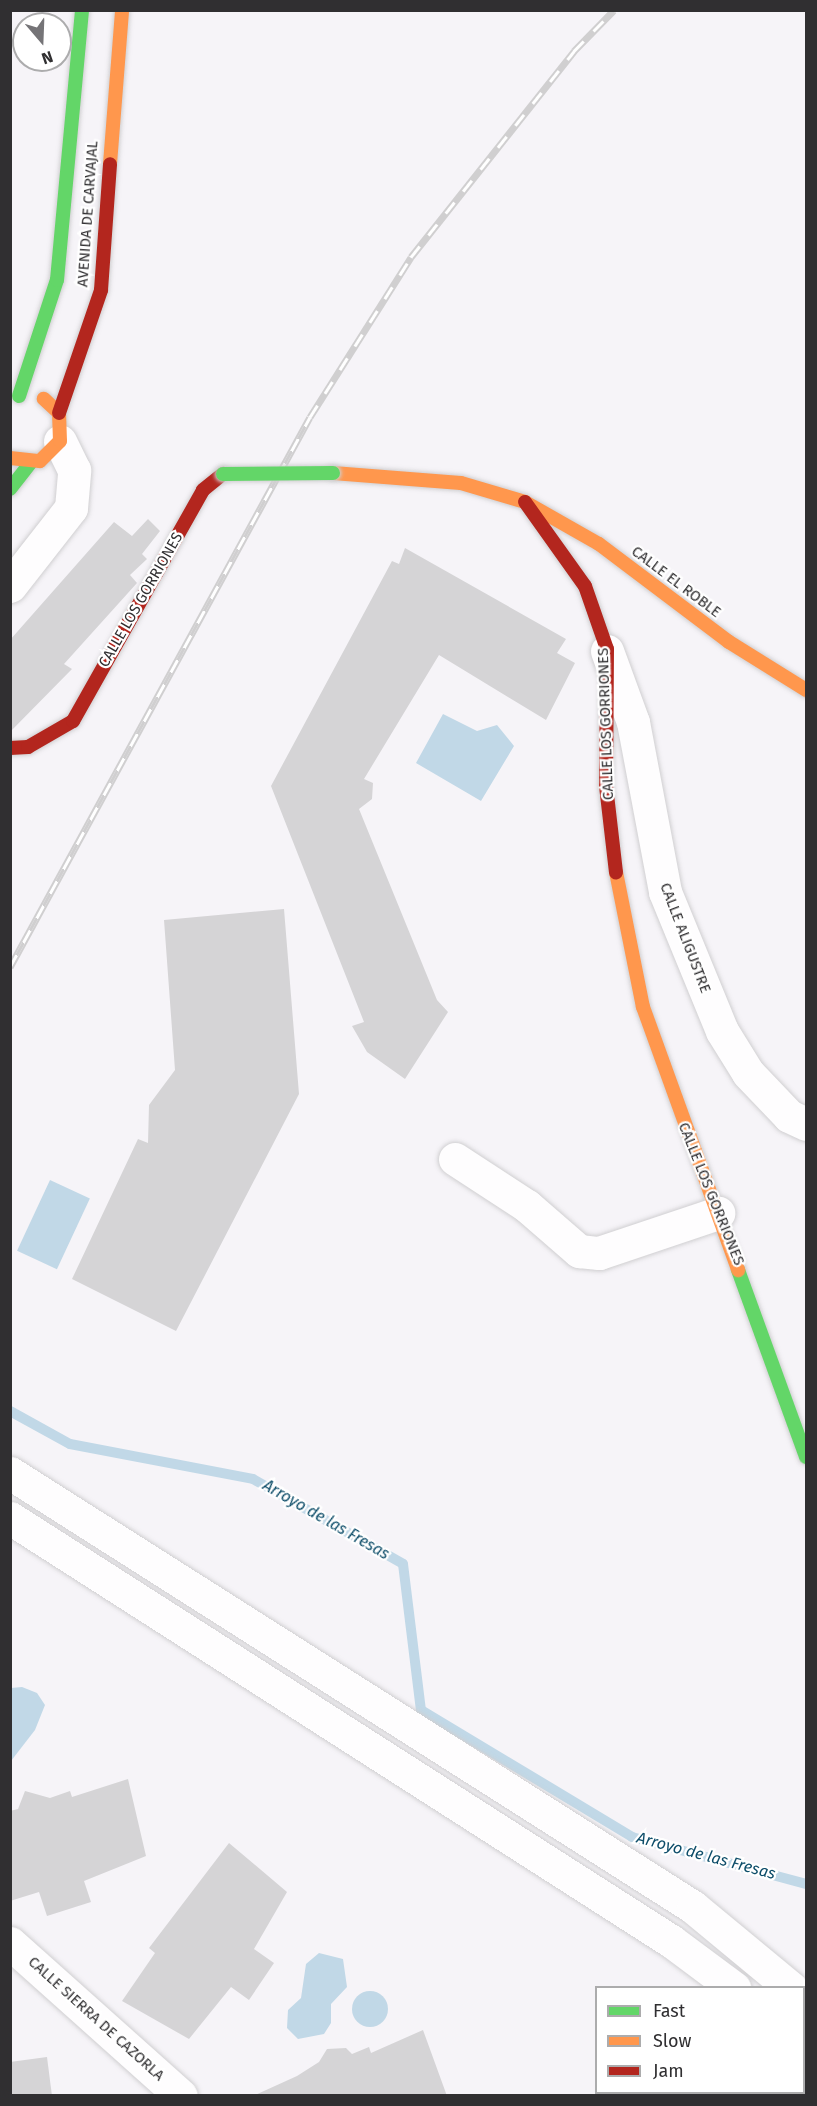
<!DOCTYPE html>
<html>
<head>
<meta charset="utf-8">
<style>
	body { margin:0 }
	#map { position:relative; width:817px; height:2106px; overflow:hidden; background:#f6f4f8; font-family:"Fira Sans",sans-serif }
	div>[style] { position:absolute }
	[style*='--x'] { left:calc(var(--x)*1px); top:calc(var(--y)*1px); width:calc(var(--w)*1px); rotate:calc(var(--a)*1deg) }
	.water>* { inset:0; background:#c1d8e7; transform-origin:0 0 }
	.round { border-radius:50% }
	.stream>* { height:10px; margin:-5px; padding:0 5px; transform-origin:5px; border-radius:5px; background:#c1d8e7 }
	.building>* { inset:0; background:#d5d4d6 }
	.roads { filter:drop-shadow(0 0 2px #d0cfd1) drop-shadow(0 0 2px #d0cfd1) }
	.street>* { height:33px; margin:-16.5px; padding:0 16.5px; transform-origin:16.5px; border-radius:16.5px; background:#fefdfe }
	.fast>* { height:14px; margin:-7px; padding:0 7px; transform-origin:7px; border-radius:7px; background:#63d668 }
	.slow>* { height:14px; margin:-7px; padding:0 7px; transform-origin:7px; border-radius:7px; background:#ff974d }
	.jam>* { height:14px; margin:-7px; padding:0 7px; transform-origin:7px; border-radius:7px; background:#b3261e }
	.rail>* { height:7px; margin-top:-3.5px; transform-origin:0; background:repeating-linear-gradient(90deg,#fff 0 14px,#d0cfd0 0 28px); box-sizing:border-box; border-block:2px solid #d0cfd0 }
	.bridges { filter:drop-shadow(0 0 2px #d0cfd1) drop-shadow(0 0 2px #d0cfd1) }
	.fast-bridge>* { height:14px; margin:-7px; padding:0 7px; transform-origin:7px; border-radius:7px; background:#63d668 }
	span { translate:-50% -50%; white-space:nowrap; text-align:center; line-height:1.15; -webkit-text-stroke:4.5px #fff; paint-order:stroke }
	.street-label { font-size:15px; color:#302f31 }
	.water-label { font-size:16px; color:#0d4d69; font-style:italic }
	.frame { position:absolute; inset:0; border:12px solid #302f31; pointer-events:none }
	.legend { position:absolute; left:595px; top:1986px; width:210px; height:108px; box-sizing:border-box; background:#fff; border:2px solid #acacad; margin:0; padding:8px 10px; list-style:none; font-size:18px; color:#302f31 }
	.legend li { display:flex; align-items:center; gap:12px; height:30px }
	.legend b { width:30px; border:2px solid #acacad }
	.north { position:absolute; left:12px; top:12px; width:60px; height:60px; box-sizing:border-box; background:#fff; border:2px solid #acacad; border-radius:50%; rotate:161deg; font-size:16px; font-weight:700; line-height:24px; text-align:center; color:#302f31 }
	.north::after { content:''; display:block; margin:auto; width:21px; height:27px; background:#757477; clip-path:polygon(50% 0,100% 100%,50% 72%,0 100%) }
</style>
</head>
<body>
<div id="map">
	<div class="water">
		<i style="clip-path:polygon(443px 714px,477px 731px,497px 725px,514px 746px,481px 801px,416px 763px)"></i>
		<i style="left:50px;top:1180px;width:44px;height:78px;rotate:25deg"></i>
		<i style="clip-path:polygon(22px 1687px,37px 1693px,45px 1705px,35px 1730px,11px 1761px,11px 1688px)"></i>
		<i style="clip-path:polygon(319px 1953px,343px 1959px,347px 1987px,331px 2004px,331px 2023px,324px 2034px,298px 2039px,287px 2028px,288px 2010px,301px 1998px,306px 1964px)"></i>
		<i class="round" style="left:352px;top:1991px;width:36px;height:36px"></i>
	</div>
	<div class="stream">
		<i style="--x:10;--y:1411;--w:68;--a:28.8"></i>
		<i style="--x:70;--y:1444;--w:186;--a:10.8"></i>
		<i style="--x:253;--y:1479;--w:172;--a:29.5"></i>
		<i style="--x:403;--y:1564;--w:147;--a:83"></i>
		<i style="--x:421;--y:1710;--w:246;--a:31"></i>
		<i style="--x:632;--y:1837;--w:180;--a:15.1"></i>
	</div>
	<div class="building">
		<i style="clip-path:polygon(148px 519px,160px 531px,142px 554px,147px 559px,130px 575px,137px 583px,64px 664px,72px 669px,10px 732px,10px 640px,114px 522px,132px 536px)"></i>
		<i style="clip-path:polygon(405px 548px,566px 639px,557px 653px,575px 663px,546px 720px,439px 655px,364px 779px,373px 783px,372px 799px,359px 809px,437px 1000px,448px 1012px,405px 1079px,367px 1052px,352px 1026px,364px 1022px,271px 786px,392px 561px,399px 564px)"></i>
		<i style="clip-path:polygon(284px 909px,299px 1094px,176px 1331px,72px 1279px,138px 1139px,148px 1143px,149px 1105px,175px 1070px,164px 920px)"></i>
		<i style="clip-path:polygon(128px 1779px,146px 1856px,84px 1881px,91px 1902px,47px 1916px,39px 1892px,10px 1901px,10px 1811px,18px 1809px,25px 1791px,50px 1798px,70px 1791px,72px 1797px)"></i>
		<i style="clip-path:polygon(229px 1843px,287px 1892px,254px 1949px,274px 1963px,249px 2000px,231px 1987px,189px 2039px,122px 2001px,155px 1953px,149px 1948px)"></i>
		<i style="clip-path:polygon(423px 2030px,447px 2096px,253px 2096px,297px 2076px,319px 2062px,327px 2049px,346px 2048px,352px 2054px,369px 2047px,371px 2053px)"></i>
		<i style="clip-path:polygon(47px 2057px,52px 2096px,10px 2096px,10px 2062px)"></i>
	</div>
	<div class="roads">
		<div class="street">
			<i style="--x:10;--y:586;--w:99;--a:-52"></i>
			<i style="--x:71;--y:508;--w:38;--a:-85"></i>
			<i style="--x:74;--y:470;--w:32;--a:-116"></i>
			<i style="--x:607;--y:651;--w:76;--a:69.9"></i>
			<i style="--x:633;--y:722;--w:173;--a:79.3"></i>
			<i style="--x:665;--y:892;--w:150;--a:67.7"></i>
			<i style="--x:722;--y:1031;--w:49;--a:58.2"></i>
			<i style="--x:748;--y:1073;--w:59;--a:46.4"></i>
			<i style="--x:789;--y:1116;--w:19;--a:25"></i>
			<i style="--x:455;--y:1159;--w:86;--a:33.1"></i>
			<i style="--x:527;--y:1206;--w:69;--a:40.9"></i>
			<i style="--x:579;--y:1251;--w:20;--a:6"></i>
			<i style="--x:599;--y:1253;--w:126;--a:-18.6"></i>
			<i style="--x:10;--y:1473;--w:809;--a:32.43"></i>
			<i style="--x:693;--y:1907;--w:127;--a:39.6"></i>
			<i style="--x:10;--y:1518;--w:785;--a:32.62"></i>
			<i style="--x:671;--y:1941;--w:79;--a:36.7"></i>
			<i style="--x:10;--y:1943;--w:229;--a:41.8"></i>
			<i style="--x:804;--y:2068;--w:6;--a:72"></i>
		</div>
		<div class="fast">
			<i style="--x:19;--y:396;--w:122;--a:-71.9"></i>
			<i style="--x:57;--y:280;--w:271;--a:-84.7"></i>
			<i style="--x:10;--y:489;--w:34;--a:-52"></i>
			<i style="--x:738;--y:1270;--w:199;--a:70"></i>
		</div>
		<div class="slow">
			<i style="--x:110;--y:164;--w:154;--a:-85.5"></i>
			<i style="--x:10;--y:458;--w:30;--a:6"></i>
			<i style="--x:40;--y:461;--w:28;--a:-45"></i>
			<i style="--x:60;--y:441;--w:28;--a:-92"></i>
			<i style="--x:59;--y:413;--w:21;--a:-137"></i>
			<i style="--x:333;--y:473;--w:128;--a:4.5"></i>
			<i style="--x:461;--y:483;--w:67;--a:16.5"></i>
			<i style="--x:525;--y:502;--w:85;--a:29.6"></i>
			<i style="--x:599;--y:544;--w:163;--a:37"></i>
			<i style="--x:729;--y:642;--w:91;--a:31.9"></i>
			<i style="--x:616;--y:872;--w:138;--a:78.7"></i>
			<i style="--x:643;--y:1007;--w:280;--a:70.1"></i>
		</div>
		<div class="jam">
			<i style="--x:59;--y:413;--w:130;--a:-71.1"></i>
			<i style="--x:101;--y:290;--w:126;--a:-85.9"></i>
			<i style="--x:525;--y:502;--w:103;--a:54.5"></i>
			<i style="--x:585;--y:586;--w:67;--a:70.8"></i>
			<i style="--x:607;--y:649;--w:137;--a:90.4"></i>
			<i style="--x:606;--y:786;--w:87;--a:83.4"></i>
			<i style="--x:10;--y:748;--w:18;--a:-3"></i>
			<i style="--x:28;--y:747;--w:52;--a:-30"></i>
			<i style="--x:73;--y:721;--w:265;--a:-60.6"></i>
			<i style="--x:203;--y:490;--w:26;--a:-39"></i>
		</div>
	</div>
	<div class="rail">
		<i style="--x:10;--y:967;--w:626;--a:-61.39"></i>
		<i style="--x:310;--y:417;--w:189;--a:-57.7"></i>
		<i style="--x:411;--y:257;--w:263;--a:-51.6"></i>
		<i style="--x:574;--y:51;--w:57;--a:-45.7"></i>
	</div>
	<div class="bridges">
		<div class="fast-bridge">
			<i style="--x:223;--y:474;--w:110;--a:-0.5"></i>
		</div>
	</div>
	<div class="street-label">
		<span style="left:88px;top:214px;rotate:-86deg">AVENIDA DE CARVAJAL</span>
		<span style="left:676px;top:582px;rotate:37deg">CALLE EL ROBLE</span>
		<span style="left:141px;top:600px;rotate:-60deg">CALLE LOS GORRIONES</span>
		<span style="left:606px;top:724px;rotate:-92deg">CALLE LOS GORRIONES</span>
		<span style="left:685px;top:938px;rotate:69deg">CALLE ALIGUSTRE</span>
		<span style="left:711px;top:1194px;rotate:68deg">CALLE LOS GORRIONES</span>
		<span style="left:96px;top:2019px;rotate:42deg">CALLE SIERRA DE CAZORLA</span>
	</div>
	<div class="water-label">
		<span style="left:326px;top:1520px;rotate:30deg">Arroyo de las Fresas</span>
		<span style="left:706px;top:1856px;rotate:15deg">Arroyo de las Fresas</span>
	</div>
	<div class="frame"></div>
	<ul class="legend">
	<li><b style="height:8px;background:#63d668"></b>Fast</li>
	<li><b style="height:8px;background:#ff974d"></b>Slow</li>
	<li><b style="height:8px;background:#b3261e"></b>Jam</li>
	</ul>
	<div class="north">N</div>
</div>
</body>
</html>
